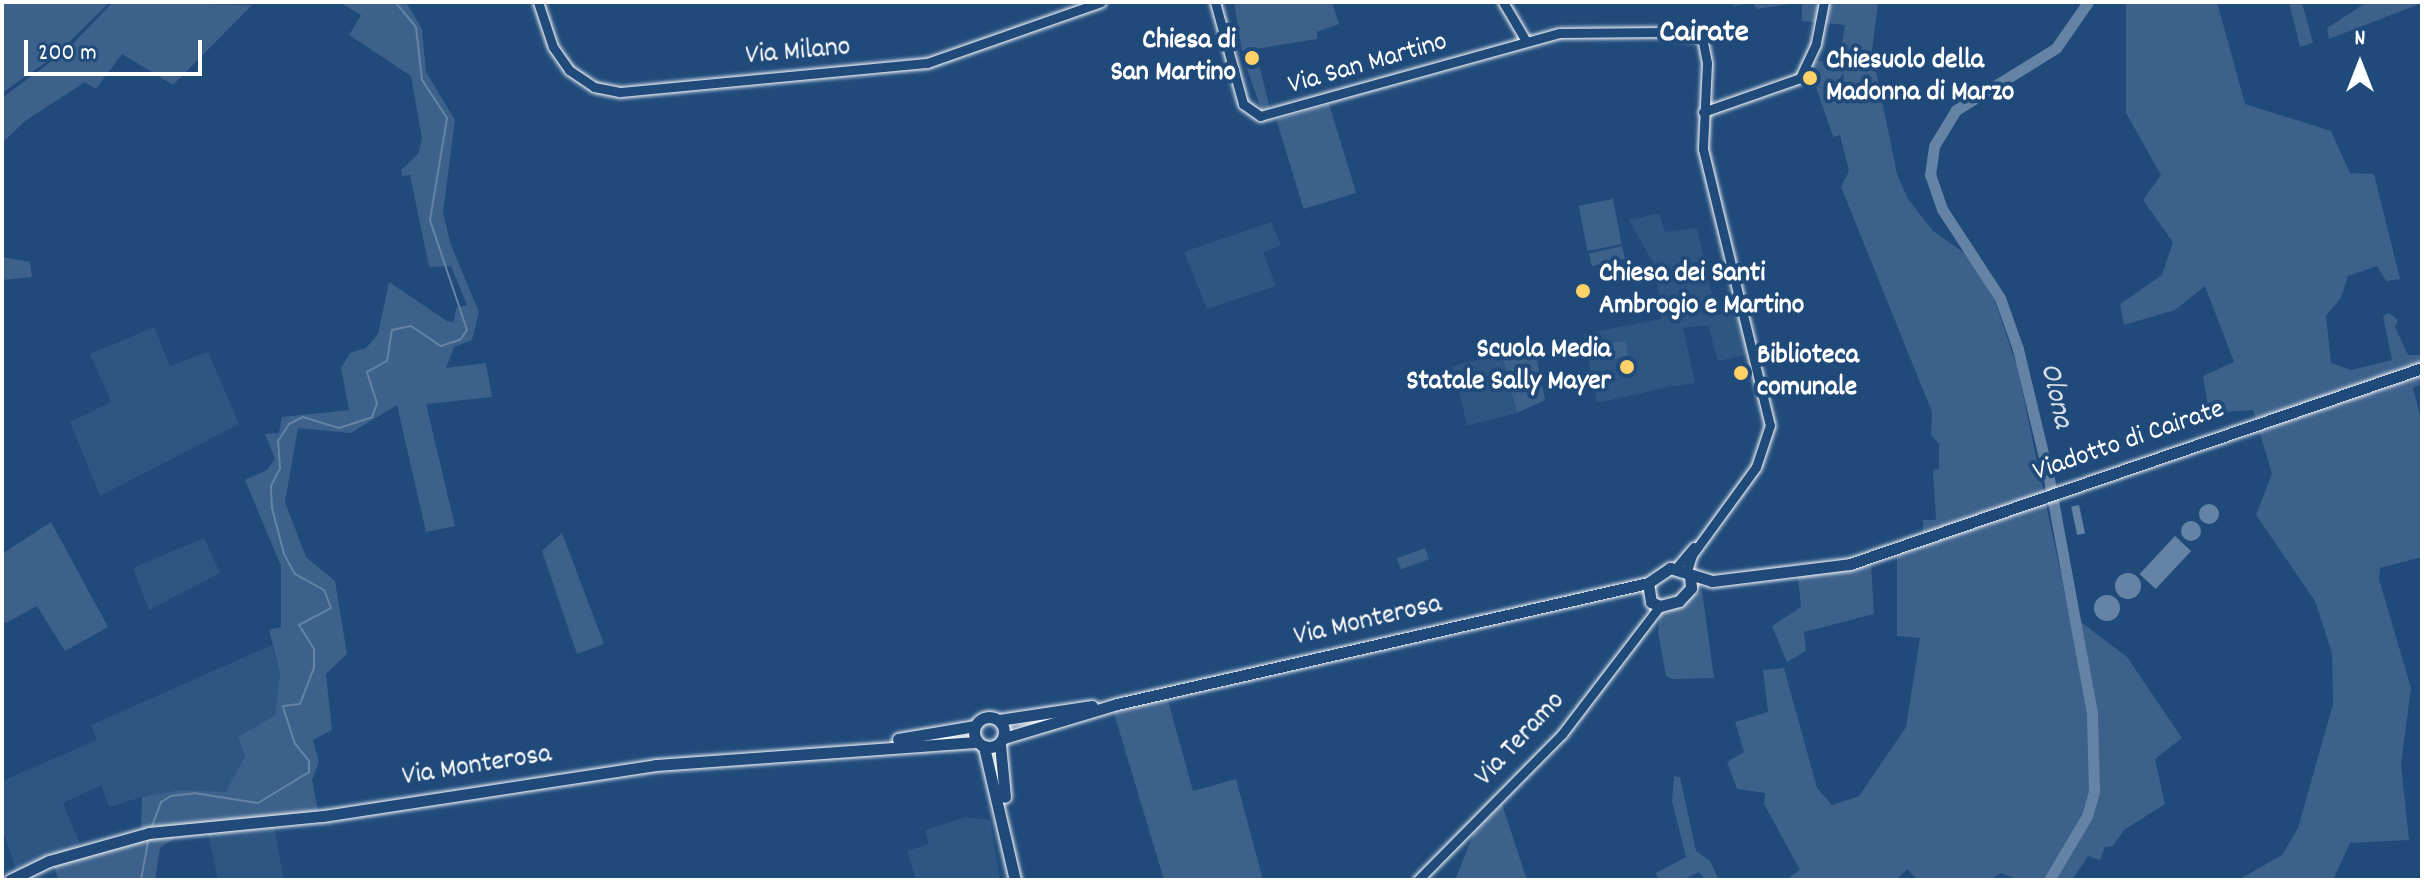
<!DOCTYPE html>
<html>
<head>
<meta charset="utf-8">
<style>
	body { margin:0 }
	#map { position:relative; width:2424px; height:882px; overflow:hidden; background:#1f4a7a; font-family:Dekko,sans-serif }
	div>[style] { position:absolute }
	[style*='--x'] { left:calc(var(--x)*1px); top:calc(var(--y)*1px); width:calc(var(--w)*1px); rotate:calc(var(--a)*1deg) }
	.built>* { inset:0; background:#2e5683; transform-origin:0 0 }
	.green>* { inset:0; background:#3c618b; transform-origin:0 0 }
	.water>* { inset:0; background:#6583a4; transform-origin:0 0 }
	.round { border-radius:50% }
	.stream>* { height:2px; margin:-1px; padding:0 1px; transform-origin:1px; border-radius:1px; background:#6583a4 }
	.river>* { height:11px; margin:-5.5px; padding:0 5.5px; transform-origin:5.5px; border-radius:5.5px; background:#6583a4 }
	.roads { filter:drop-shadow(0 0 2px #fff) drop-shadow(0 0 2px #fff) }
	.minor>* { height:9px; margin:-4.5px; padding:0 4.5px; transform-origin:4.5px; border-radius:4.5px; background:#1f4a7a }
	.major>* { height:11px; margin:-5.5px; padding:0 5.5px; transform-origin:5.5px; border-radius:5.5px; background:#1f4a7a }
	.major>.ring { margin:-5.5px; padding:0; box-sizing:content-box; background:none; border:11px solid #1f4a7a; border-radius:50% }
	.dots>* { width:22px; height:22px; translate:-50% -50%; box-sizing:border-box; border:4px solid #1f4a7a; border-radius:50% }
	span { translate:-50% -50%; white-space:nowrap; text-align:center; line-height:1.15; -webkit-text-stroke:8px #1f4a7a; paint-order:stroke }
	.poi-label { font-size:28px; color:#fff; font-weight:700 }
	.right { translate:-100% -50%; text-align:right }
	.left { translate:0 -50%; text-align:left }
	.street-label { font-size:28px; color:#fff }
	.water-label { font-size:30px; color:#d8e0e8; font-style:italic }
	.quarter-label { font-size:32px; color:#fff; font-weight:700 }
	.frame { position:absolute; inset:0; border:4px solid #fff; pointer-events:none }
	.north { position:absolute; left:2320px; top:24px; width:80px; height:80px; -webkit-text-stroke:6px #1f4a7a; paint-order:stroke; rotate:0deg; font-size:22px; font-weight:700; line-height:32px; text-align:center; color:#fff }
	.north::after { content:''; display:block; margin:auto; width:28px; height:36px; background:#fff; clip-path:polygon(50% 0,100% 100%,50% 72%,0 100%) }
	.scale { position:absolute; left:24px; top:40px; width:178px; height:36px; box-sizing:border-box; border:4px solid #fff; border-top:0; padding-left:10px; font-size:24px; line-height:28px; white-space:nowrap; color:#fff; -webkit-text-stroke:6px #1f4a7a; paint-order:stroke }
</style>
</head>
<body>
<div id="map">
	<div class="built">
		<i style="clip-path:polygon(1659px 213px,1665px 232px,1697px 228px,1706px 268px,1702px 269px,1703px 281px,1709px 280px,1715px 315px,1738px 312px,1750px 354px,1718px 361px,1708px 325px,1683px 328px,1695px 383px,1671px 387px,1669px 382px,1669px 387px,1597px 403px,1583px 334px,1661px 319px,1656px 268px,1629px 220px)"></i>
		<i style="clip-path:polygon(1271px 222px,1281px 245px,1263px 252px,1276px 286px,1207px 309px,1184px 252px)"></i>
		<i style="clip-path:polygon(154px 327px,170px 366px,208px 352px,239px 424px,100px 496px,70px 422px,111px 402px,90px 354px)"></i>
		<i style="left:1502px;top:354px;width:61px;height:51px;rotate:76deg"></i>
		<i style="clip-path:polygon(204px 538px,220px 573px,149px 610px,133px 568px)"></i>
		<i style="clip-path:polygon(272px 645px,280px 673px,275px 715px,238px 737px,245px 756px,226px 793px,142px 797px,109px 807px,101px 785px,63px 803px,81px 847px,16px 870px,2px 827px,2px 781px,97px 740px,91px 725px)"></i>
		<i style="clip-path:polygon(272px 816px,284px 880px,218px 880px,206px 823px)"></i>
		<i style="clip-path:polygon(966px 817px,990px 820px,1000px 880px,916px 880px,907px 851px,929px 844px,925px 830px)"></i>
	</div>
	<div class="green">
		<i style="clip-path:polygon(2px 2px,110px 2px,55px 56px,2px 93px)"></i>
		<i style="clip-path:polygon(113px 2px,252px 5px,173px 85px,122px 54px,96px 89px,85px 82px,25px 121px,2px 143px,2px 98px,68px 49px)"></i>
		<i style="clip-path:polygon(339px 2px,406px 2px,422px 29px,426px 72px,455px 120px,443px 213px,451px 245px,479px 312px,472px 340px,454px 347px,446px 368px,486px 363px,492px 397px,426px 404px,455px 526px,426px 532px,397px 405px,351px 433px,298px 428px,285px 502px,306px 557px,335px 581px,347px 654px,326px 674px,332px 730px,313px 740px,319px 762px,312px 780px,318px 811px,141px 830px,142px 797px,181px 790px,226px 792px,245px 756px,238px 737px,275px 715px,280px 673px,269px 630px,281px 627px,281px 566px,245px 480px,267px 470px,275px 459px,265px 434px,279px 433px,282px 417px,349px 410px,341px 368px,350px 353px,366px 348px,378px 334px,389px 282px,447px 321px,454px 322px,456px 308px,467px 305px,451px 266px,429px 267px,410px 175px,402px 176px,401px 170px,418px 154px,422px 139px,411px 76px,349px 35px,361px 15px)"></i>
		<i style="clip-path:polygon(1234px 2px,1332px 2px,1339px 24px,1317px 32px,1317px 39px,1242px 51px)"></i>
		<i style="clip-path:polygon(1733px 2px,1878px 2px,1872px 51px,1897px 174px,1908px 199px,1933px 231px,1970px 257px,1994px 298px,2017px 366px,2069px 613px,2127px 657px,2182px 738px,2155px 759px,2165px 804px,2124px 830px,2113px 846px,2105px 847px,2100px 860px,2088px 856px,2072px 880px,2018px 880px,2001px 873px,1991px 880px,1918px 880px,1907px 869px,1896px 880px,1786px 880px,1800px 870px,1764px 804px,1765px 793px,1737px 789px,1727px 762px,1744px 752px,1735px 722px,1768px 712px,1763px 670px,1784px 668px,1817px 788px,1832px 805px,1859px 796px,1906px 727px,1920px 638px,1897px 636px,1897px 553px,1923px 543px,1923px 520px,1936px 520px,1933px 470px,1939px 469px,1939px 444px,1931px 435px,1932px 412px,1841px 187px,1849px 171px,1840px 135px,1833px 137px,1810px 69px,1814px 61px,1839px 62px,1845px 25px,1802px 21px,1802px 2px,1757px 9px,1753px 3px,1733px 6px)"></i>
		<i style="clip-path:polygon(2126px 2px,2217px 2px,2245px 104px,2331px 131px,2350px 173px,2374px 174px,2400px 279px,2386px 281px,2377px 266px,2348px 276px,2341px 298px,2326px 316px,2331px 363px,2351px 370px,2392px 360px,2383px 316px,2389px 313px,2398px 320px,2395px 327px,2408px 355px,2422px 355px,2422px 384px,2413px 388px,2422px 423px,2422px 557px,2380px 568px,2379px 579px,2411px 688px,2401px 764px,2409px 840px,2350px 843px,2333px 880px,2238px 880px,2282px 855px,2298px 828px,2333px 704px,2332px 653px,2315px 601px,2256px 515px,2272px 474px,2253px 410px,2209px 413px,2203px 376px,2234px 362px,2205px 286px,2175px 310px,2124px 325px,2120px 304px,2162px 275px,2173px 242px,2143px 200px,2161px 175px,2126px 113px)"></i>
		<i style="clip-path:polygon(2289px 2px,2302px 2px,2313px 43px,2300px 47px)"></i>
		<i style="clip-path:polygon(2367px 2px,2422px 2px,2422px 3px,2329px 39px,2327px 28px)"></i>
		<i style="clip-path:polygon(1259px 64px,1270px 109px,1261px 109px,1246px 66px)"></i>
		<i style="left:1329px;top:104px;width:93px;height:55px;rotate:73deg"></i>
		<i style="left:1613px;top:199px;width:46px;height:35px;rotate:79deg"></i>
		<i style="left:1622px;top:246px;width:13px;height:34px;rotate:77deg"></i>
		<i style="clip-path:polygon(2px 257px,30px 262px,32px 277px,2px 280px)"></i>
		<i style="left:1626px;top:341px;width:16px;height:35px;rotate:83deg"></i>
		<i style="clip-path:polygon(1534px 346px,1545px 400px,1517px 413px,1502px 354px)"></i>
		<i style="clip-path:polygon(51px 522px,108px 627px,65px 651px,37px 606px,6px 623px,2px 619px,2px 554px)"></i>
		<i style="clip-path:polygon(562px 533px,604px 644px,577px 654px,542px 551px)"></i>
		<i style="left:1425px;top:548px;width:12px;height:30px;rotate:70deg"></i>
		<i style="clip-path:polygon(1871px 563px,1874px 614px,1804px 632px,1806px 651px,1787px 662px,1772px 626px,1801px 607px,1798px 577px)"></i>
		<i style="clip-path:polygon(1702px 591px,1714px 678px,1673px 679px,1666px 676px,1658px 632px,1660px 615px)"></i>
		<i style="clip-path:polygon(1167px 697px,1193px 791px,1236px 779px,1263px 880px,1164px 880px,1113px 710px)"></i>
		<i style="clip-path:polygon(1674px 776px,1680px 777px,1696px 851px,1710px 861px,1719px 880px,1705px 880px,1699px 872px,1682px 880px,1658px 880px,1656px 873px,1686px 857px,1672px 801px)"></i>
		<i style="clip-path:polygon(1502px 804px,1527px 880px,1455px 880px,1474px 833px)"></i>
		<i style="clip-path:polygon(182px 833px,160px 848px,155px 880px,58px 880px,54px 865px,122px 843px)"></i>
	</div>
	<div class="water">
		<i class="round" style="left:2199px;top:504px;width:20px;height:20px"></i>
		<i style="left:2079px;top:505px;width:29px;height:8px;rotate:78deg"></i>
		<i class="round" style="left:2181px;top:521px;width:20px;height:20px"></i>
		<i style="left:2175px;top:536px;width:22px;height:52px;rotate:43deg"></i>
		<i class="round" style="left:2115px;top:573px;width:26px;height:26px"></i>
		<i class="round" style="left:2094px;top:595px;width:26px;height:26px"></i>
	</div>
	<div class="stream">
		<i style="--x:152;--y:826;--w:26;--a:-69"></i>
		<i style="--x:161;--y:802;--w:12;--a:-31"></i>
		<i style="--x:171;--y:796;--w:23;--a:-7"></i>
		<i style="--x:194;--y:793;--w:65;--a:8.9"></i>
		<i style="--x:258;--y:803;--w:60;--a:-31.3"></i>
		<i style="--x:309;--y:772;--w:11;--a:-90"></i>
		<i style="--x:309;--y:761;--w:22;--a:-129"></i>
		<i style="--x:295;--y:744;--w:40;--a:-108"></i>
		<i style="--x:283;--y:706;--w:17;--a:-7"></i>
		<i style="--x:300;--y:704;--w:39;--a:-69"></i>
		<i style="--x:314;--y:668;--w:19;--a:-90"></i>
		<i style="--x:314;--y:649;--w:28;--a:-122"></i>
		<i style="--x:299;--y:625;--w:36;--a:-28"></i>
		<i style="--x:331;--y:608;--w:19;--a:-111"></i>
		<i style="--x:324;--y:590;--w:33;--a:-151"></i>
		<i style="--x:295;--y:574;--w:23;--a:-119"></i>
		<i style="--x:284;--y:554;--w:48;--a:-104.6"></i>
		<i style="--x:272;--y:508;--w:22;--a:-93"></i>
		<i style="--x:271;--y:486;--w:20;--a:-63"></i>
		<i style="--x:280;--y:468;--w:27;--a:-94"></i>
		<i style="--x:278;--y:441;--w:20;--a:-57"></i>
		<i style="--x:289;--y:424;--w:16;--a:-27"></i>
		<i style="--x:303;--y:417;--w:38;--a:17"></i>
		<i style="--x:339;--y:428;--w:35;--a:-18"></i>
		<i style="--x:372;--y:417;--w:15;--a:-70"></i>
		<i style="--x:377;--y:403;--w:33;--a:-108"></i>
		<i style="--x:367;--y:372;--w:23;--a:-29"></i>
		<i style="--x:387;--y:361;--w:31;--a:-81"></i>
		<i style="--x:392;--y:330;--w:19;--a:-12"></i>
		<i style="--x:411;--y:326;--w:36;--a:34"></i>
		<i style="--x:441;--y:346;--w:20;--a:-18"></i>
		<i style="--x:460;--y:340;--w:12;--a:-55"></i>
		<i style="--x:467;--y:330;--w:116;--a:-108.6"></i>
		<i style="--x:430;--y:220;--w:103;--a:-80.5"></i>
		<i style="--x:447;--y:118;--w:45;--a:-123.3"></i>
		<i style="--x:422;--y:80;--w:53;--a:-96.5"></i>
		<i style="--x:416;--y:27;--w:33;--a:-130"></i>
		<i style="--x:141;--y:880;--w:45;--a:-79.7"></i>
	</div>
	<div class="river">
		<i style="--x:2049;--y:880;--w:74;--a:-59.3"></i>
		<i style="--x:2087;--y:816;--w:26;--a:-74"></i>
		<i style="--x:2094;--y:791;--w:78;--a:-91.5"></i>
		<i style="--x:2092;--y:713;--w:243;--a:-100.4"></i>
		<i style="--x:2048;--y:474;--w:129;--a:-103.5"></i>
		<i style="--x:2018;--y:349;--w:54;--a:-109.4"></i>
		<i style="--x:2000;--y:298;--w:106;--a:-123.1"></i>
		<i style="--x:1942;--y:209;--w:36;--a:-109"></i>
		<i style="--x:1930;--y:175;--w:29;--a:-82"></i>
		<i style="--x:1934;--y:146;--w:42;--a:-58.6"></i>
		<i style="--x:1956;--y:110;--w:118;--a:-31.8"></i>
		<i style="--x:2056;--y:48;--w:56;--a:-55.2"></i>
	</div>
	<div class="roads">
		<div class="minor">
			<i style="--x:538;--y:2;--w:47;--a:71.6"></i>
			<i style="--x:553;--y:47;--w:28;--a:55"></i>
			<i style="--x:569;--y:70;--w:30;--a:34"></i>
			<i style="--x:594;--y:87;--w:26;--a:11"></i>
			<i style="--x:620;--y:92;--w:308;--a:-5.4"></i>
			<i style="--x:927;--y:63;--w:184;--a:-19.3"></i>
			<i style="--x:1215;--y:2;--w:106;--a:74.6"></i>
			<i style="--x:1243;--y:104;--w:21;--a:35"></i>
			<i style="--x:1260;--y:116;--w:311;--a:-15.5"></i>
			<i style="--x:1560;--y:33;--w:100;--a:-0.6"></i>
			<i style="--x:1660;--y:32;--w:42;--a:6.8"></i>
			<i style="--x:1702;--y:37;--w:26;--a:79"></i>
			<i style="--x:1707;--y:63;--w:86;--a:92.7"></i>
			<i style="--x:1703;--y:149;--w:284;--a:76.4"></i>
			<i style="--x:1770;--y:425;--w:44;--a:108.4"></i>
			<i style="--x:1756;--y:467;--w:109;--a:126"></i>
			<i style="--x:1692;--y:555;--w:17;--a:107"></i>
			<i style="--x:1503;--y:2;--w:45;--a:59.5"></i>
			<i style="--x:1703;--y:112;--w:103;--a:-19.3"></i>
			<i style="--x:1800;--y:78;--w:38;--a:-65"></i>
			<i style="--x:1816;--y:43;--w:42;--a:-79"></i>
			<i style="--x:1677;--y:567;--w:26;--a:-50"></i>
			<i style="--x:1418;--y:880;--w:205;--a:-45.4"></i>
			<i style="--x:1562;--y:734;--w:161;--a:-52.6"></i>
		</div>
		<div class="major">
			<i style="--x:1690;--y:576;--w:12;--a:85"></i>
			<i style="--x:1691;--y:588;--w:18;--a:133"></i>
			<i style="--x:1679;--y:601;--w:20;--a:165"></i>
			<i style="--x:1660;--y:606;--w:10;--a:-156"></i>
			<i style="--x:1651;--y:602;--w:19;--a:-99"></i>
			<i style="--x:1648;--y:583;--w:27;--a:-34"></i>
			<i style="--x:1670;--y:568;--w:44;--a:17.2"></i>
			<i style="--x:1712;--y:581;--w:139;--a:-7"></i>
			<i style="--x:1850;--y:564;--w:605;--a:-18.91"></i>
			<i class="ring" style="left:974px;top:717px;width:19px;height:19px"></i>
			<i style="--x:999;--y:720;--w:94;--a:-8.6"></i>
			<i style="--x:1004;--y:738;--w:118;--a:-16.7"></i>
			<i style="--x:1117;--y:704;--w:545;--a:-12.84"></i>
			<i style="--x:898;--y:739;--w:78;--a:-9.6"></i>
			<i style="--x:1000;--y:744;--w:53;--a:84.6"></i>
			<i style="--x:984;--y:747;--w:137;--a:76.9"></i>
			<i style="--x:10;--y:880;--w:43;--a:-26"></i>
			<i style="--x:49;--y:861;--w:104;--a:-15.6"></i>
			<i style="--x:149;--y:833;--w:175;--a:-5.6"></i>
			<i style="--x:323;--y:816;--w:336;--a:-8.7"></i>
			<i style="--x:655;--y:765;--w:323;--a:-4.1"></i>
		</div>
	</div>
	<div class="dots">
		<i style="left:1252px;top:58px;background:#ffd166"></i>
		<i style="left:1810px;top:78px;background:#ffd166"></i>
		<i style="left:1583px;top:291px;background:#ffd166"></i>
		<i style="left:1627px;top:367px;background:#ffd166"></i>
		<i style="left:1741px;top:373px;background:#ffd166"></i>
	</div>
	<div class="poi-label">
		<span class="right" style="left:1236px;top:58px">Chiesa di<br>San Martino</span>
		<span class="left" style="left:1826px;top:78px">Chiesuolo della<br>Madonna di Marzo</span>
		<span class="left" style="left:1599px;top:291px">Chiesa dei Santi<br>Ambrogio e Martino</span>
		<span class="right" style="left:1611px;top:367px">Scuola Media<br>Statale Sally Mayer</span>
		<span class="left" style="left:1757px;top:373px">Biblioteca<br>comunale</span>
	</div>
	<div class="street-label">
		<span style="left:798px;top:53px;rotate:-5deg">Via Milano</span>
		<span style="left:1368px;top:65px;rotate:-16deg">Via San Martino</span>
		<span style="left:2129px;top:442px;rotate:-19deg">Viadotto di Cairate</span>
		<span style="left:1368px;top:622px;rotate:-13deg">Via Monterosa</span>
		<span style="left:1521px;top:740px;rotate:-47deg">Via Teramo</span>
		<span style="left:477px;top:767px;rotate:-9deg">Via Monterosa</span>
	</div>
	<div class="water-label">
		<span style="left:2054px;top:396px;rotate:77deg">Olona</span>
	</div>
	<div class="quarter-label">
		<span style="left:1704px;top:34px">Cairate</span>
	</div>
	<div class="frame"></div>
	<div class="north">N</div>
	<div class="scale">200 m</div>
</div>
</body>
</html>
